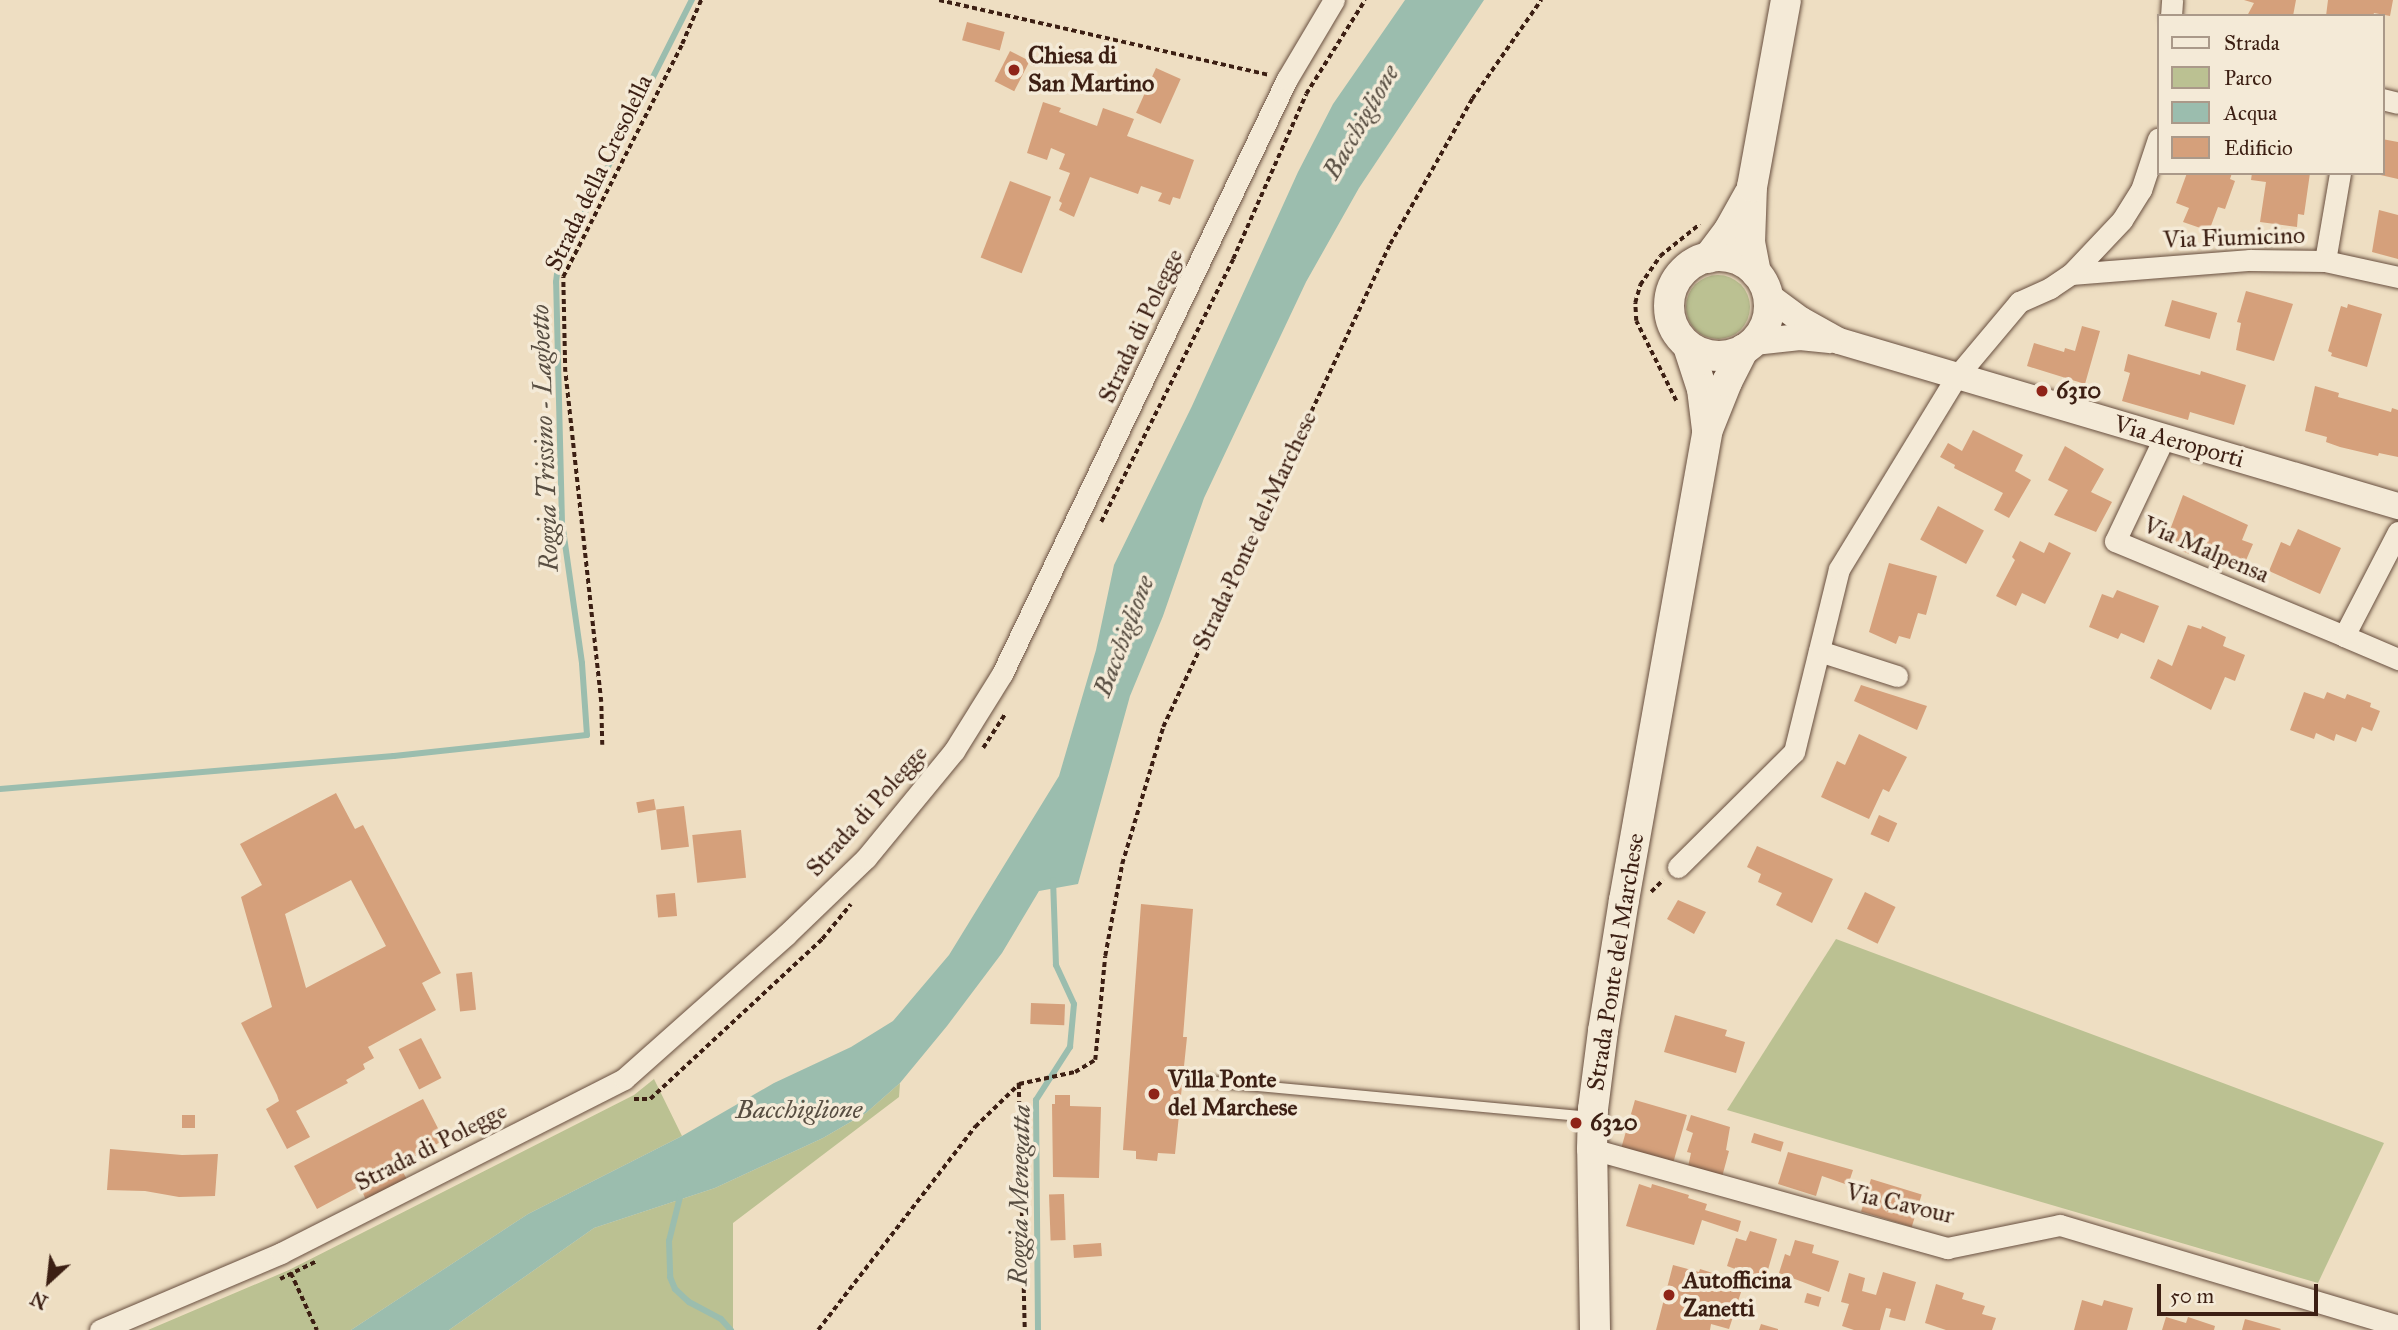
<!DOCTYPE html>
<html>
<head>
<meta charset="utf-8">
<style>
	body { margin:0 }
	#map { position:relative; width:2398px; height:1330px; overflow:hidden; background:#eedec2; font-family:"IM FELL Great Primer",serif }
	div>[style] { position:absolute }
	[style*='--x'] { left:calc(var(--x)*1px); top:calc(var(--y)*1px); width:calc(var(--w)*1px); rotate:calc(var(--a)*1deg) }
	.green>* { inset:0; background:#bbc192 }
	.round { border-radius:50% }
	.water>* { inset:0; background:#9bbdae }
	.stream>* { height:6px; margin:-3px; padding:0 3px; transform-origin:3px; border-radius:3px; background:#9bbdae }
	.building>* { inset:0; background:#d5a07b; transform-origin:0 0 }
	.path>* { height:3.5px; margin-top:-1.75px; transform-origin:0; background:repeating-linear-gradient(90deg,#3c1f13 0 5px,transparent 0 8.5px) }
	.roads { filter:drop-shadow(0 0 2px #684f3f) drop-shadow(0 0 2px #684f3f) }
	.service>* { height:10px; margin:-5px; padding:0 5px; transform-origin:5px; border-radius:5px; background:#f4ead7 }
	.minor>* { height:21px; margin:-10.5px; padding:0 10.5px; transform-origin:10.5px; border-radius:10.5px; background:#f4ead7 }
	.tertiary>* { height:26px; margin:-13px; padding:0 13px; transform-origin:13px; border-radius:13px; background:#f4ead7 }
	.secondary>* { height:30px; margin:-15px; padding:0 15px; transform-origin:15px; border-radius:15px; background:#f4ead7 }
	.secondary>.ring { margin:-15px; padding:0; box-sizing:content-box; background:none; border:30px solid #f4ead7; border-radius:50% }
	.dots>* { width:19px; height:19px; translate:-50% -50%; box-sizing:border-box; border:4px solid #f4ead7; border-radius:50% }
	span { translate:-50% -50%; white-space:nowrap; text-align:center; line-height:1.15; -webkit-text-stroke:7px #f4ead7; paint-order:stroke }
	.poi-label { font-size:24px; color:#3c1f13; font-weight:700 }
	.left { translate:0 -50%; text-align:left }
	.street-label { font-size:24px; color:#3c1f13 }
	.water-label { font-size:26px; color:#584e42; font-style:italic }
	.legend { position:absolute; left:2157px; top:14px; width:228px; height:161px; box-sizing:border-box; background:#f4ead7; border:2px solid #aa9989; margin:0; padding:9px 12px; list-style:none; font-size:21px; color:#3c1f13 }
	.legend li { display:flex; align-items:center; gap:14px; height:35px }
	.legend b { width:35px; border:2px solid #aa9989 }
	.north { position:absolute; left:14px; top:1246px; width:70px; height:70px; -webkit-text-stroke:5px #f4ead7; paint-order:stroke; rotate:207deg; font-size:19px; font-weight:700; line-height:28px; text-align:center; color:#3c1f13 }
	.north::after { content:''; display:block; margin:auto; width:24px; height:32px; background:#3c1f13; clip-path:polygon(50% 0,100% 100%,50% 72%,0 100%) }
	.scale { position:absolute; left:2157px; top:1284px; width:161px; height:32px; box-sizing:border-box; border:4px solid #3c1f13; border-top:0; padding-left:9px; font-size:21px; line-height:24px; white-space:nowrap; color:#3c1f13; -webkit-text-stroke:5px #f4ead7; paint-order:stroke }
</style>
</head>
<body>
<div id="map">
	<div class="green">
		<i class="round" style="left:1686px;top:275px;width:64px;height:64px"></i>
		<i style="clip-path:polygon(1836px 939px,2384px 1143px,2318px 1283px,1727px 1110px)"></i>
		<i style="clip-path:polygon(654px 1079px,682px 1136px,528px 1214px,351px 1330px,148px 1330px,289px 1270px,634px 1095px)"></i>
		<i style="clip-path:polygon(900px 1083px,899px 1097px,733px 1223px,733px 1330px,449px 1330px,594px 1228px,715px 1188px,823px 1138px,866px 1113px)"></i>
	</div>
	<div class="water">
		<i style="clip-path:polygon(1405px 0,1484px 0,1359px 188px,1306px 282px,1204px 498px,1163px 616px,1130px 696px,1078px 884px,1039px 891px,1002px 953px,947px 1026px,900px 1083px,866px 1113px,823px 1138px,715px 1188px,594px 1228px,449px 1330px,351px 1330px,528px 1214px,682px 1136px,774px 1083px,851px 1047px,893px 1021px,949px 955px,1059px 776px,1096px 650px,1114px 565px,1192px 406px,1298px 172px,1333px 104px)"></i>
	</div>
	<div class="stream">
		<i style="--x:0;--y:789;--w:395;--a:-4.8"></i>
		<i style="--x:394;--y:756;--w:194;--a:-6.2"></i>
		<i style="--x:587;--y:735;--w:72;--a:-94"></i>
		<i style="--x:582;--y:663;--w:141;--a:-98.1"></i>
		<i style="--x:562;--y:523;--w:241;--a:-91.4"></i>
		<i style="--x:556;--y:282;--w:16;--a:-83"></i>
		<i style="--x:558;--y:266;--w:298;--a:-63.3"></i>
		<i style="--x:681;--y:1193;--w:49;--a:104"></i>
		<i style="--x:669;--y:1241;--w:36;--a:88"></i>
		<i style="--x:670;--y:1277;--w:13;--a:67"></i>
		<i style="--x:675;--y:1289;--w:19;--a:43"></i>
		<i style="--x:689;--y:1302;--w:36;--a:28"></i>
		<i style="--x:721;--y:1319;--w:15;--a:48"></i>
		<i style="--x:1038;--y:1330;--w:230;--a:-90.5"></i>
		<i style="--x:1036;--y:1100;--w:63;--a:-57.3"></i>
		<i style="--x:1070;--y:1047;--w:43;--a:-84.7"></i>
		<i style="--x:1074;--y:1004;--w:43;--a:-114.8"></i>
		<i style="--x:1056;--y:965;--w:85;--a:-92"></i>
	</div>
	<div class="building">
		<i style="clip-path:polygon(2244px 0,2296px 0,2293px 16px,2247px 16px,2254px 3px)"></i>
		<i style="clip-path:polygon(2328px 0,2393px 0,2390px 16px,2374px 13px,2373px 16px,2326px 16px)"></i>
		<i style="left:967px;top:22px;width:39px;height:19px;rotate:15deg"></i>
		<i style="left:1010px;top:51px;width:22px;height:34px;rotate:27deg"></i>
		<i style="left:1156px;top:68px;width:27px;height:49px;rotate:24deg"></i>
		<i style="clip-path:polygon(1043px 102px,1061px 108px,1059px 112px,1097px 126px,1103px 108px,1134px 119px,1127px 136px,1194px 160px,1180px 199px,1173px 197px,1170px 205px,1158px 201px,1162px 193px,1141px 186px,1138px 194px,1090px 177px,1074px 217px,1059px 210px,1062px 203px,1059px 201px,1070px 173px,1059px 169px,1065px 154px,1051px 148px,1047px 160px,1027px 153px)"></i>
		<i style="clip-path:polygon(2382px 139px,2398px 142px,2398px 179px,2376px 174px,2382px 173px)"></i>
		<i style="clip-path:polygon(2187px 173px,2232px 173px,2230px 179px,2235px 181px,2225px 209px,2218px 207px,2209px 231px,2183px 222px,2189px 208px,2176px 203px)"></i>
		<i style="clip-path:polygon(2252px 173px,2310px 173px,2304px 215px,2298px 214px,2297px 227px,2260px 222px,2266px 182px,2251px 180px)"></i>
		<i style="left:1010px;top:181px;width:44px;height:82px;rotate:21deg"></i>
		<i style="clip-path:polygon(2379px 210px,2398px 215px,2398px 259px,2372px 252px)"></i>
		<i style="clip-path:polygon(2246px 291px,2293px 304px,2274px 361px,2236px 350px,2241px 323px,2237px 322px)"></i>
		<i style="left:2172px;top:300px;width:47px;height:27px;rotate:16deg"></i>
		<i style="clip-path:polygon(2348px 304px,2382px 314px,2367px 367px,2331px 356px,2332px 353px,2328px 351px,2341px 306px,2347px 308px)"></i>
		<i style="clip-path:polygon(2082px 326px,2100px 331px,2085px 384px,2027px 366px,2034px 343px,2064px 352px,2065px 348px,2075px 351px)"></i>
		<i style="clip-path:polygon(2128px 354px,2200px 375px,2201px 371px,2246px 385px,2234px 425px,2190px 412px,2188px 420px,2122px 401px,2130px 373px,2124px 371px)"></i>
		<i style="clip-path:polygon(2315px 386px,2339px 393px,2338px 397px,2391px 412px,2392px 408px,2398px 410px,2398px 457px,2379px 453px,2378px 456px,2340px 447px,2326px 442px,2327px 437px,2305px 431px)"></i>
		<i style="clip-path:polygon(1973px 430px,2023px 455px,2015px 471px,2031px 480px,2009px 518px,1994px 510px,2003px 493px,1954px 468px,1955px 465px,1940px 457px,1948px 443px,1962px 451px)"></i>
		<i style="clip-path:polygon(2065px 446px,2104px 469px,2091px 492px,2112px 502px,2096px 532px,2054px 515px,2068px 490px,2048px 480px)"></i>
		<i style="clip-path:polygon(2183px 495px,2248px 525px,2242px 540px,2253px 544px,2244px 565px,2233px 560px,2231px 565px,2217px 559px,2215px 565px,2182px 551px,2184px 546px,2167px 538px)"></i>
		<i style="left:1938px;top:506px;width:52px;height:38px;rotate:28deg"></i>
		<i style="clip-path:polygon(2298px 529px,2341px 548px,2320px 594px,2269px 571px,2281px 542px,2290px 546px)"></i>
		<i style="clip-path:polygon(2020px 541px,2044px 553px,2049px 542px,2071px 553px,2045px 604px,2022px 593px,2016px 606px,1996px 596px,2015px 560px,2012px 557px)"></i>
		<i style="clip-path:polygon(1889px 563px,1937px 576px,1926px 615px,1918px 613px,1910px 639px,1899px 636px,1896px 644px,1869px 632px)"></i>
		<i style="clip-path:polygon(2117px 590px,2159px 606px,2144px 643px,2121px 633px,2118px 639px,2089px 627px,2102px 594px,2113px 598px)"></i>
		<i style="clip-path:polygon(2188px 625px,2201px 629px,2202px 626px,2226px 637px,2223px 646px,2245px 655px,2235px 681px,2225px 677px,2211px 710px,2150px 678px,2158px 659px,2172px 666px)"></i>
		<i style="clip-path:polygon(1861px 685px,1927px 706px,1917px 730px,1854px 701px)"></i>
		<i style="clip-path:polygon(2304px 692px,2324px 699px,2327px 692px,2345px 699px,2347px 694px,2371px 703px,2370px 707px,2380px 711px,2372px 731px,2362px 727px,2356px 742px,2336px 734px,2334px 741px,2316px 733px,2314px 739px,2290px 730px)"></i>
		<i style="clip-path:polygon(1859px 734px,1907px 757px,1889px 792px,1883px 789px,1869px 819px,1821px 797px,1837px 761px,1845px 765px)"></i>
		<i style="clip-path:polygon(evenodd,336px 793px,355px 829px,363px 825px,441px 973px,422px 983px,436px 1010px,368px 1047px,374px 1058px,363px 1064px,365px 1069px,346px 1080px,348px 1083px,296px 1111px,310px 1137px,287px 1149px,266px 1109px,279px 1101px,277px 1095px,241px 1023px,272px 1007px,241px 897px,262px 885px,240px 844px,336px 793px,351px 880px,386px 946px,306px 988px,285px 914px,351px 880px)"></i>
		<i style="left:654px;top:799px;width:11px;height:18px;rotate:80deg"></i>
		<i style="left:684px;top:806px;width:41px;height:28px;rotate:83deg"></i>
		<i style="left:1879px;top:815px;width:20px;height:21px;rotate:24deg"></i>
		<i style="left:741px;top:830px;width:48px;height:49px;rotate:84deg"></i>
		<i style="clip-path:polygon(1757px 846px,1833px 879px,1812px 923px,1776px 905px,1782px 893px,1758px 882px,1761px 874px,1747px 867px)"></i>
		<i style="left:1865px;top:892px;width:34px;height:41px;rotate:26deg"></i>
		<i style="left:675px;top:893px;width:23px;height:19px;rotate:85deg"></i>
		<i style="clip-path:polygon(1678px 900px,1706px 912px,1694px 934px,1667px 919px)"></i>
		<i style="clip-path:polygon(1141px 904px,1193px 909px,1183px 1037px,1187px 1037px,1175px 1154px,1158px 1153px,1157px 1161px,1136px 1159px,1136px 1151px,1123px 1150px)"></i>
		<i style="left:472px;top:972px;width:38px;height:16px;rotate:84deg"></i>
		<i style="left:1031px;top:1003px;width:34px;height:21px;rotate:2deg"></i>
		<i style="clip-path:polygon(1675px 1015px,1727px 1030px,1725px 1036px,1745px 1042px,1736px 1073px,1664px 1052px)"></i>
		<i style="left:421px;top:1038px;width:45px;height:25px;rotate:63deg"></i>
		<i style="clip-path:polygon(1055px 1095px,1070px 1095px,1070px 1106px,1101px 1107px,1099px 1178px,1053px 1177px,1052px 1104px,1055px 1104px)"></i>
		<i style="clip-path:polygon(423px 1099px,444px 1140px,399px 1165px,409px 1183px,368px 1205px,360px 1186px,317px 1209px,294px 1166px)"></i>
		<i style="left:1635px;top:1100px;width:54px;height:52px;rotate:16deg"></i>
		<i style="left:182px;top:1115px;width:13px;height:13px"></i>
		<i style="clip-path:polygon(1691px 1115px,1730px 1127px,1726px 1150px,1729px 1151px,1722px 1177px,1688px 1167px,1691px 1153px,1687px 1152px,1693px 1133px,1686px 1130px)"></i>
		<i style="left:1754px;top:1133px;width:31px;height:10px;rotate:17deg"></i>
		<i style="clip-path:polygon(110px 1149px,182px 1155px,218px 1154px,215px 1196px,179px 1197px,145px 1191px,107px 1190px)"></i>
		<i style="clip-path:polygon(1788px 1152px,1853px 1170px,1848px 1185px,1822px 1176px,1816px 1196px,1778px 1184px)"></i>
		<i style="left:1871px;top:1179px;width:53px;height:34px;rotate:17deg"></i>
		<i style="clip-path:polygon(1639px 1184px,1651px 1188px,1652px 1184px,1689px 1195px,1688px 1198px,1707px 1204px,1705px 1210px,1741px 1221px,1738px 1232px,1702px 1220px,1694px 1245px,1626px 1226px)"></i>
		<i style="left:1064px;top:1194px;width:46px;height:15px;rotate:88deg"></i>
		<i style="clip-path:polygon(1750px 1231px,1777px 1239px,1767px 1273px,1781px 1277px,1779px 1285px,1727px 1266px,1736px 1238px,1746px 1241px)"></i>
		<i style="clip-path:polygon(1795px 1240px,1814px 1245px,1812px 1253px,1839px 1261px,1829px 1292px,1779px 1273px,1785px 1254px,1790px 1256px)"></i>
		<i style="left:1101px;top:1243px;width:13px;height:28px;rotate:86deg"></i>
		<i style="clip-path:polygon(1673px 1265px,1699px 1272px,1700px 1269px,1744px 1283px,1729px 1329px,1711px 1324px,1710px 1330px,1656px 1330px)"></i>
		<i style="clip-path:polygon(1883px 1272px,1916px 1282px,1905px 1321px,1889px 1317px,1891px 1309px,1886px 1308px,1880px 1330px,1854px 1330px,1842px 1326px,1849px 1304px,1841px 1302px,1849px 1273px,1865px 1278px,1862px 1291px,1876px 1295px)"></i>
		<i style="clip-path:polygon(1936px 1284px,1964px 1293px,1962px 1299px,1985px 1306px,1982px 1314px,1996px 1318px,1992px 1330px,1946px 1330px,1925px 1323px)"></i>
		<i style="left:1807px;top:1293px;width:15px;height:10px;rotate:16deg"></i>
		<i style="clip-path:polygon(2082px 1300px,2102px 1306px,2104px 1300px,2133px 1308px,2127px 1330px,2074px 1330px)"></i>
		<i style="clip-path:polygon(2166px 1317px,2186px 1323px,2188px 1317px,2215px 1326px,2214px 1330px,2162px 1330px)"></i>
		<i style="clip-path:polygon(2245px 1319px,2281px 1329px,2280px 1330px,2242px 1330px)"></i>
		<i style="clip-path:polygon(1761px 1324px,1778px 1329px,1778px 1330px,1759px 1330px)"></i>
	</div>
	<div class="path">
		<i style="--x:939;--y:0;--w:337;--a:12.8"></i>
		<i style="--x:1676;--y:401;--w:89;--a:-116.6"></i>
		<i style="--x:1636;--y:321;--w:18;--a:-93"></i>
		<i style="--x:1635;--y:303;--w:19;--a:-74"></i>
		<i style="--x:1640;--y:285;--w:35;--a:-55"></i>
		<i style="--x:1660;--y:256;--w:51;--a:-38.7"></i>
		<i style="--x:1101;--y:522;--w:294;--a:-63.3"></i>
		<i style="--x:1233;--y:259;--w:180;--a:-66.1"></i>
		<i style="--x:1306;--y:94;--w:111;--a:-57.9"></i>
		<i style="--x:602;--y:745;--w:43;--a:-91.3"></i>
		<i style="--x:601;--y:702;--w:332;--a:-96.2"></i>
		<i style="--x:565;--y:372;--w:95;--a:-91.2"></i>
		<i style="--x:563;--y:277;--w:262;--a:-62.9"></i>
		<i style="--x:682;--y:44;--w:48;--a:-66.6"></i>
		<i style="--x:983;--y:748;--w:40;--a:-57.1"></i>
		<i style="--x:1651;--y:892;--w:17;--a:-45"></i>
		<i style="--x:1019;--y:1084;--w:246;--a:88.6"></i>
		<i style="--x:634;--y:1099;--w:16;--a:0"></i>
		<i style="--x:650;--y:1099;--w:235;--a:-42.9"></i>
		<i style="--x:822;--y:939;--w:45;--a:-50.4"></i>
		<i style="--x:291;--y:1273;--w:63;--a:65.5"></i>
		<i style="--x:280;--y:1279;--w:41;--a:-25.9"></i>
		<i style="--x:818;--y:1330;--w:257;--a:-52.3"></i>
		<i style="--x:975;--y:1127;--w:62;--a:-44.3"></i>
		<i style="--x:1019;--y:1084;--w:57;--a:-12.1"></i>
		<i style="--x:1075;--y:1072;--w:23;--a:-31"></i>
		<i style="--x:1095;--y:1060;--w:104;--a:-84.5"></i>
		<i style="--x:1105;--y:956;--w:94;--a:-79.5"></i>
		<i style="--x:1122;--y:864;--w:143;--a:-73.3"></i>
		<i style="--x:1163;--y:727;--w:534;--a:-64.83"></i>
		<i style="--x:1390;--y:244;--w:167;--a:-60.5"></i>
		<i style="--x:1472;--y:99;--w:121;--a:-55.1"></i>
	</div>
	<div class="roads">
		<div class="service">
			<i style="--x:1193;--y:1080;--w:400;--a:5.3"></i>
		</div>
		<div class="minor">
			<i style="--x:2171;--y:16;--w:16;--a:-86"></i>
			<i style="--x:2382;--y:99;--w:16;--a:14"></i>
			<i style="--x:2325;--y:261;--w:89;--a:-80.3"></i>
			<i style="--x:2071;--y:274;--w:180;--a:-4.5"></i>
			<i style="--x:2250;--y:260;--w:75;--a:0.8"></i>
			<i style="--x:2325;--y:261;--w:75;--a:12.4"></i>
			<i style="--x:2164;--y:438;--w:114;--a:115.4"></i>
			<i style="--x:2115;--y:541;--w:248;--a:22.5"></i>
			<i style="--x:2344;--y:636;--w:117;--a:-62.6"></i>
			<i style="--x:2344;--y:636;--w:59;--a:23.1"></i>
			<i style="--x:1819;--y:651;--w:82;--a:17.8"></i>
			<i style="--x:1678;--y:867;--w:163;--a:-44.8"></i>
			<i style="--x:1794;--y:752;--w:188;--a:-76.2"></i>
			<i style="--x:1839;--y:569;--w:226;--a:-58.6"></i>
			<i style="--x:1957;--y:376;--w:97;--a:-50"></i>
			<i style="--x:2019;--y:302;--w:34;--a:-24"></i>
			<i style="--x:2050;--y:288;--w:25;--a:-34"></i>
			<i style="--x:2071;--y:274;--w:74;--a:-46.6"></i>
			<i style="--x:2122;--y:220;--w:36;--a:-58"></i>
			<i style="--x:2141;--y:190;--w:54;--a:-71.6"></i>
			<i style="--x:1592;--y:1149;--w:369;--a:15.6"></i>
			<i style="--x:1947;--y:1248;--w:115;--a:-11.5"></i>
			<i style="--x:2060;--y:1225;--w:353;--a:16.6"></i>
			<i style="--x:100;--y:1330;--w:197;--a:-23"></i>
			<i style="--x:281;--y:1253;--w:385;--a:-26.9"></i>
			<i style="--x:624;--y:1079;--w:217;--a:-41.6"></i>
			<i style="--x:786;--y:935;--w:111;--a:-43.9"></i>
			<i style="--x:866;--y:858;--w:139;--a:-50.6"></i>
			<i style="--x:954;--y:751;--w:91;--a:-58.1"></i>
			<i style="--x:1002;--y:674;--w:660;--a:-64.41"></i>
			<i style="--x:1287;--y:79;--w:92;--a:-59.3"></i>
		</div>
		<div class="tertiary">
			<i style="--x:1767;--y:295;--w:42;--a:36.3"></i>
			<i style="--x:1801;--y:320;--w:43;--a:28.9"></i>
			<i style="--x:1839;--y:341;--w:583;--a:16.45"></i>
			<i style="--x:1754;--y:342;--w:46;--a:-6.2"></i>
			<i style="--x:1800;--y:337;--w:30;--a:6"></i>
		</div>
		<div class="secondary">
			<i class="ring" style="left:1669px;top:256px;width:70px;height:70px"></i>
			<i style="--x:1708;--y:258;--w:35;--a:-53"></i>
			<i style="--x:1729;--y:230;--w:41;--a:-60.9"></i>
			<i style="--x:1756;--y:273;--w:31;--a:-101"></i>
			<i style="--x:1750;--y:243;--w:56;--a:-88"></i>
			<i style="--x:1752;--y:187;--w:190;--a:-79.7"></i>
			<i style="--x:1688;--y:346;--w:45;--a:72"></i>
			<i style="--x:1702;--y:389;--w:39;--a:83"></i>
			<i style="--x:1595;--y:1330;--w:181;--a:-90.9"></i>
			<i style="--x:1592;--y:1149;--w:40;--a:-88.6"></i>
			<i style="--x:1593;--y:1109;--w:79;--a:-82.7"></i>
			<i style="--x:1603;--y:1031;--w:133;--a:-80.9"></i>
			<i style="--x:1624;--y:900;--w:475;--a:-79.9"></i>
			<i style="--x:1707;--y:432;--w:54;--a:-68.2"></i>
			<i style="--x:1727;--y:382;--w:37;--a:-63"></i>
		</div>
	</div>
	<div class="dots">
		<i style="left:1014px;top:70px;background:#8f2418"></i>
		<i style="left:2042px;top:391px;background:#8f2418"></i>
		<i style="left:1154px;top:1094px;background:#8f2418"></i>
		<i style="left:1576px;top:1123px;background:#8f2418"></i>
		<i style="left:1669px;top:1295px;background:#8f2418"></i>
	</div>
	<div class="poi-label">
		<span class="left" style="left:1028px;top:70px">Chiesa di<br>San Martino</span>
		<span class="left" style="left:2056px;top:391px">6310</span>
		<span class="left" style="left:1168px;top:1094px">Villa Ponte<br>del Marchese</span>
		<span class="left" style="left:1590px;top:1123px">6320</span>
		<span class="left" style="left:1683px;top:1295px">Autofficina<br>Zanetti</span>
	</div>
	<div class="street-label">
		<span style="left:599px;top:173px;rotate:-64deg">Strada della Cresolella</span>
		<span style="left:2234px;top:238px;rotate:-2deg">Via Fiumicino</span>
		<span style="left:1141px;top:326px;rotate:-65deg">Strada di Polegge</span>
		<span style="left:2179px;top:442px;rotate:16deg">Via Aeroporti</span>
		<span style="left:1255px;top:531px;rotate:-65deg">Strada Ponte del Marchese</span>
		<span style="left:2206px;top:550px;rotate:23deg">Via Malpensa</span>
		<span style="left:867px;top:811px;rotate:-48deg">Strada di Polegge</span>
		<span style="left:1616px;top:962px;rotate:-81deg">Strada Ponte del Marchese</span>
		<span style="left:431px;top:1147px;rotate:-27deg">Strada di Polegge</span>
		<span style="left:1900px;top:1204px;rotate:13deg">Via Cavour</span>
	</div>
	<div class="water-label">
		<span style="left:1361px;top:122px;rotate:-60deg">Bacchiglione</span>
		<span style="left:545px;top:438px;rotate:-92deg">Roggia Trissino - Laghetto</span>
		<span style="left:1124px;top:636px;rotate:-69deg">Bacchiglione</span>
		<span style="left:799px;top:1110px">Bacchiglione</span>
		<span style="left:1020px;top:1195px;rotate:-89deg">Roggia Menegatta</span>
	</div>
	<ul class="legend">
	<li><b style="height:9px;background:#f4ead7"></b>Strada</li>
	<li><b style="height:19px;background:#bbc192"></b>Parco</li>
	<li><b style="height:19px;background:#9bbdae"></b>Acqua</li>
	<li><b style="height:19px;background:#d5a07b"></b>Edificio</li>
	</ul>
	<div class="north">N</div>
	<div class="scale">50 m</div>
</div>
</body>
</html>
